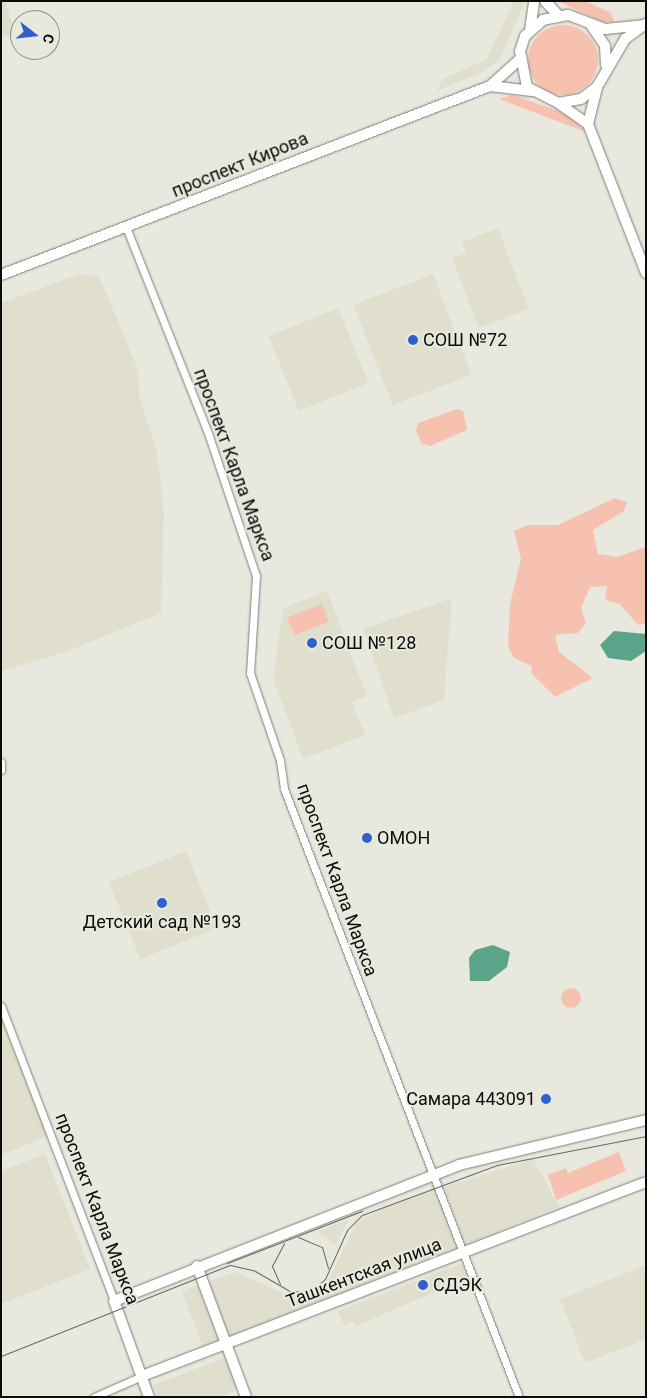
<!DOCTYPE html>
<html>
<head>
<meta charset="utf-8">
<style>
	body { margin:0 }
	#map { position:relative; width:647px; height:1398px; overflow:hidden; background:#e8e8df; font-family:Roboto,sans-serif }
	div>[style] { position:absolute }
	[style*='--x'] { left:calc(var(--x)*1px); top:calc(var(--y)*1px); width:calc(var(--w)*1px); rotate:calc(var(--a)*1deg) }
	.built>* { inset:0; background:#e0dfce; transform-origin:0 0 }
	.green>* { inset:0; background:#f6c2af; transform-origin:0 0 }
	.round { border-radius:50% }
	.water>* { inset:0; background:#5ca489 }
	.roads { filter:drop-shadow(0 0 1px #7f7f76) drop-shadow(0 0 1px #7f7f76) }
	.street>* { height:7px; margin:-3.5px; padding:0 3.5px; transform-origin:3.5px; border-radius:3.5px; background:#fff }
	.secondary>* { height:10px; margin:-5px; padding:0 5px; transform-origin:5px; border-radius:5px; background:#fff }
	.primary>* { height:10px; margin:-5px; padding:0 5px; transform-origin:5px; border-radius:5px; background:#fff }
	.tram>* { height:1px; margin:-0.5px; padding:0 0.5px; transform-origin:0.5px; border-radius:0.5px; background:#696964 }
	.dots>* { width:14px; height:14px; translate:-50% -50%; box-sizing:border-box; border:2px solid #e8e8df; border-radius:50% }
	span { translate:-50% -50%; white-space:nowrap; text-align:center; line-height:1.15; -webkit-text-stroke:4px #e8e8df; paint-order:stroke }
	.street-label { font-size:18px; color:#0c0c09 }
	.poi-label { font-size:18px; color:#0c0c09 }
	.left { translate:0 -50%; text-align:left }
	.right { translate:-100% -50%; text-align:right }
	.frame { position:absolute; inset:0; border:2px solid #0c0c09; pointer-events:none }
	.north { position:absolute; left:10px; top:10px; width:50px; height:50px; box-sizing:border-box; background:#e8e8df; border:1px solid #909089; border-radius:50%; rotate:106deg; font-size:14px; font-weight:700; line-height:20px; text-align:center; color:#0c0c09 }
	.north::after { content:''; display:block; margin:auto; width:18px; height:22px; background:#2e60ce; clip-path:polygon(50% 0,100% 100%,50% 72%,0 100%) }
</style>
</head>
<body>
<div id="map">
	<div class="built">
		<i style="clip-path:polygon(1px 1px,5px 1px,17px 38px,1px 36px)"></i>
		<i style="clip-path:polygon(514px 1px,525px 1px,500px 59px,483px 72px,437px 91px,442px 79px,486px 60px)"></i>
		<i style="clip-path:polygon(498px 228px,529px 309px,479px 328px,452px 258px,466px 253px,462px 242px)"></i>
		<i style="clip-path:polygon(79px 274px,99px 276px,137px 367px,140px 399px,157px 451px,164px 514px,161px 613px,66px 652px,1px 671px,1px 303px)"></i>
		<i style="left:433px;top:274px;width:108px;height:85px;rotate:69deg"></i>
		<i style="left:338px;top:308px;width:81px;height:75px;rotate:68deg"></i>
		<i style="clip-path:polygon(327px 591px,367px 696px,352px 702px,365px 735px,303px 759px,273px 678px,283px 608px)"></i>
		<i style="clip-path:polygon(452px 598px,444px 700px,394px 718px,363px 629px)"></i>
		<i style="left:186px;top:851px;width:83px;height:83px;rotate:68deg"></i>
		<i style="clip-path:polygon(1px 1012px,49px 1136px,1px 1155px)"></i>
		<i style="clip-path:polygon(45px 1154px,90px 1269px,1px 1304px,1px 1171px)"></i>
		<i style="clip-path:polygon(533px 1159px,559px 1207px,465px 1245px,444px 1187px)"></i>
		<i style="clip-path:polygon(436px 1189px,458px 1247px,203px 1348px,182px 1291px,236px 1272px,290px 1296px,310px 1295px,327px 1283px,356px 1224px,376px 1211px)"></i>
		<i style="clip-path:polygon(349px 1219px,335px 1245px,317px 1232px)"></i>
		<i style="clip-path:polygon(462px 1263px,468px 1278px,356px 1326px,354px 1321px,344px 1325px,338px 1311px)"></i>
		<i style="clip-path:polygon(646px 1265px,646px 1339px,585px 1363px,560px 1299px)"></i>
		<i style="clip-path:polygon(227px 1357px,239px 1389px,220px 1397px,157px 1397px,153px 1385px)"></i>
	</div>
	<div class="green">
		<i style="clip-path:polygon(558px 1px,585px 1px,611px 13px,614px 22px,603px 22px)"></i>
		<i class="round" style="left:528px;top:25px;width:70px;height:70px"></i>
		<i style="clip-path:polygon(513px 95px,569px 115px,586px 132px,499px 99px)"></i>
		<i style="clip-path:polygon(457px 409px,463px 411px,467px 430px,430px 446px,421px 443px,416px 430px,418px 423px)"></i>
		<i style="clip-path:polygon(615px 498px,627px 502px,624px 511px,593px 530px,598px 554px,617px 557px,646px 547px,646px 623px,638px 625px,620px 604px,605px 600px,607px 586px,590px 587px,581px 608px,586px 623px,578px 633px,555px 635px,559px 652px,593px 678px,555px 697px,531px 673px,532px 666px,514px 658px,508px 646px,510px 604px,521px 559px,514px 531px,528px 525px,558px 525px)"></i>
		<i style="left:322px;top:604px;width:19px;height:37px;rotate:69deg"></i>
		<i class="round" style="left:561px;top:988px;width:20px;height:20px"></i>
		<i style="clip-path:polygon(619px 1152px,626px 1171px,556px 1200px,548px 1175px,566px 1168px,568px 1173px)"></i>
	</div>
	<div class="water">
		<i style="clip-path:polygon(614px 631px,646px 634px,646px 651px,631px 661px,608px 658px,600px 645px)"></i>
		<i style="clip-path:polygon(493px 945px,510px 952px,507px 967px,489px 981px,470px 981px,469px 958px,475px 950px)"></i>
	</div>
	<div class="roads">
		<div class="street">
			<i style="--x:126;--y:227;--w:225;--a:68.3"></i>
			<i style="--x:209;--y:436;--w:148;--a:71.4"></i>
			<i style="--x:256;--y:576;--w:97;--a:93.5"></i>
			<i style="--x:250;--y:673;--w:92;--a:71"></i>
			<i style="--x:280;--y:760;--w:29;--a:82"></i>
			<i style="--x:284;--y:789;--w:652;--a:68.87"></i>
			<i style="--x:1;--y:762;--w:8;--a:90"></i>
			<i style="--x:1;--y:1006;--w:316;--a:69"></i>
			<i style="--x:94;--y:1397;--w:52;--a:-23.6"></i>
		</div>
		<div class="secondary">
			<i style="--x:545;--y:1;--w:19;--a:47"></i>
			<i style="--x:530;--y:31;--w:30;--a:-82"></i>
			<i style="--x:558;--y:103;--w:37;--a:35"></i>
			<i style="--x:588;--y:124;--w:160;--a:68.7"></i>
			<i style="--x:588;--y:124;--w:38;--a:-76"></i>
			<i style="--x:197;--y:1266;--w:140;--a:69.5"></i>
			<i style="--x:142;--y:1376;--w:540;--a:-21.05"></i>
			<i style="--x:149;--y:1397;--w:102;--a:-110"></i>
			<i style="--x:114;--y:1301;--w:371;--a:-21.5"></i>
			<i style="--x:459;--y:1165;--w:192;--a:-13.5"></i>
		</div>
		<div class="primary">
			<i style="--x:591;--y:25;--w:25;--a:56"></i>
			<i style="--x:605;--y:46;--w:19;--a:87"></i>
			<i style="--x:645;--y:25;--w:40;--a:174.3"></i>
			<i style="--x:605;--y:29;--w:40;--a:-159"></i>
			<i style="--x:568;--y:15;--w:25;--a:169"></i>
			<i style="--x:543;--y:20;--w:24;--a:138"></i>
			<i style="--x:525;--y:36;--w:16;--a:108"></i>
			<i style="--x:520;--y:51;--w:37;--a:79"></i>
			<i style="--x:527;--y:87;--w:35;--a:27"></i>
			<i style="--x:558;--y:103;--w:23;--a:-10"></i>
			<i style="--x:581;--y:99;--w:20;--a:-37"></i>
			<i style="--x:597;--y:87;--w:56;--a:-59.7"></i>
			<i style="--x:625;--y:39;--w:26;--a:-36"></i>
			<i style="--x:490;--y:86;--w:42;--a:6.8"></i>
			<i style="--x:1;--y:275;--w:524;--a:-21.13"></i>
			<i style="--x:490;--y:86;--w:39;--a:-42"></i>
		</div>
	</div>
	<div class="tram">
		<i style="--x:298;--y:1237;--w:26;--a:23"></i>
		<i style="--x:322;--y:1247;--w:22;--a:74"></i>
		<i style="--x:227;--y:1263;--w:145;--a:-21.1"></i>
		<i style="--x:280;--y:1284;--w:20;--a:-114"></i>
		<i style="--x:272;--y:1266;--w:26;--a:-62"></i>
		<i style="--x:1;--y:1356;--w:246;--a:-21.7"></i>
		<i style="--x:230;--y:1265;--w:26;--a:13"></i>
		<i style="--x:255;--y:1271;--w:39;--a:30"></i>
		<i style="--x:289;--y:1291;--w:21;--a:3"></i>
		<i style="--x:310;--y:1292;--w:20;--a:-41"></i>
		<i style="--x:325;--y:1279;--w:54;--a:-65.8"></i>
		<i style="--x:347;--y:1230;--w:21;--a:-45"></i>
		<i style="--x:362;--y:1215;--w:144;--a:-20.3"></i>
		<i style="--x:497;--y:1165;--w:152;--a:-11"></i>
	</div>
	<div class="dots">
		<i style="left:413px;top:340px;background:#2e60ce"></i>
		<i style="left:312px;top:643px;background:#2e60ce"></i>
		<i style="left:367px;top:838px;background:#2e60ce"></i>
		<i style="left:162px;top:903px;background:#2e60ce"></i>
		<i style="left:546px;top:1099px;background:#2e60ce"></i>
		<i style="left:423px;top:1285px;background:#2e60ce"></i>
	</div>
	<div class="street-label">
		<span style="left:240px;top:165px;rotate:-22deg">проспект Кирова</span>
		<span style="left:234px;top:465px;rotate:70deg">проспект Карла Маркса</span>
		<span style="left:337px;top:880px;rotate:70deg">проспект Карла Маркса</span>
		<span style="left:97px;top:1209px;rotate:69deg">проспект Карла Маркса</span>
		<span style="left:364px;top:1273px;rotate:-21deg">Ташкентская улица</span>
	</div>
	<div class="poi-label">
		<span class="left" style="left:423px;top:340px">СОШ №72</span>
		<span class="left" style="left:322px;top:643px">СОШ №128</span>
		<span class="left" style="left:377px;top:838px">ОМОН</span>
		<span style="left:162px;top:922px">Детский сад №193</span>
		<span class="right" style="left:536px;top:1099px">Самара 443091</span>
		<span class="left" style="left:433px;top:1285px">СДЭК</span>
	</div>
	<div class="frame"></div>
	<div class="north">С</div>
</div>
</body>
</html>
